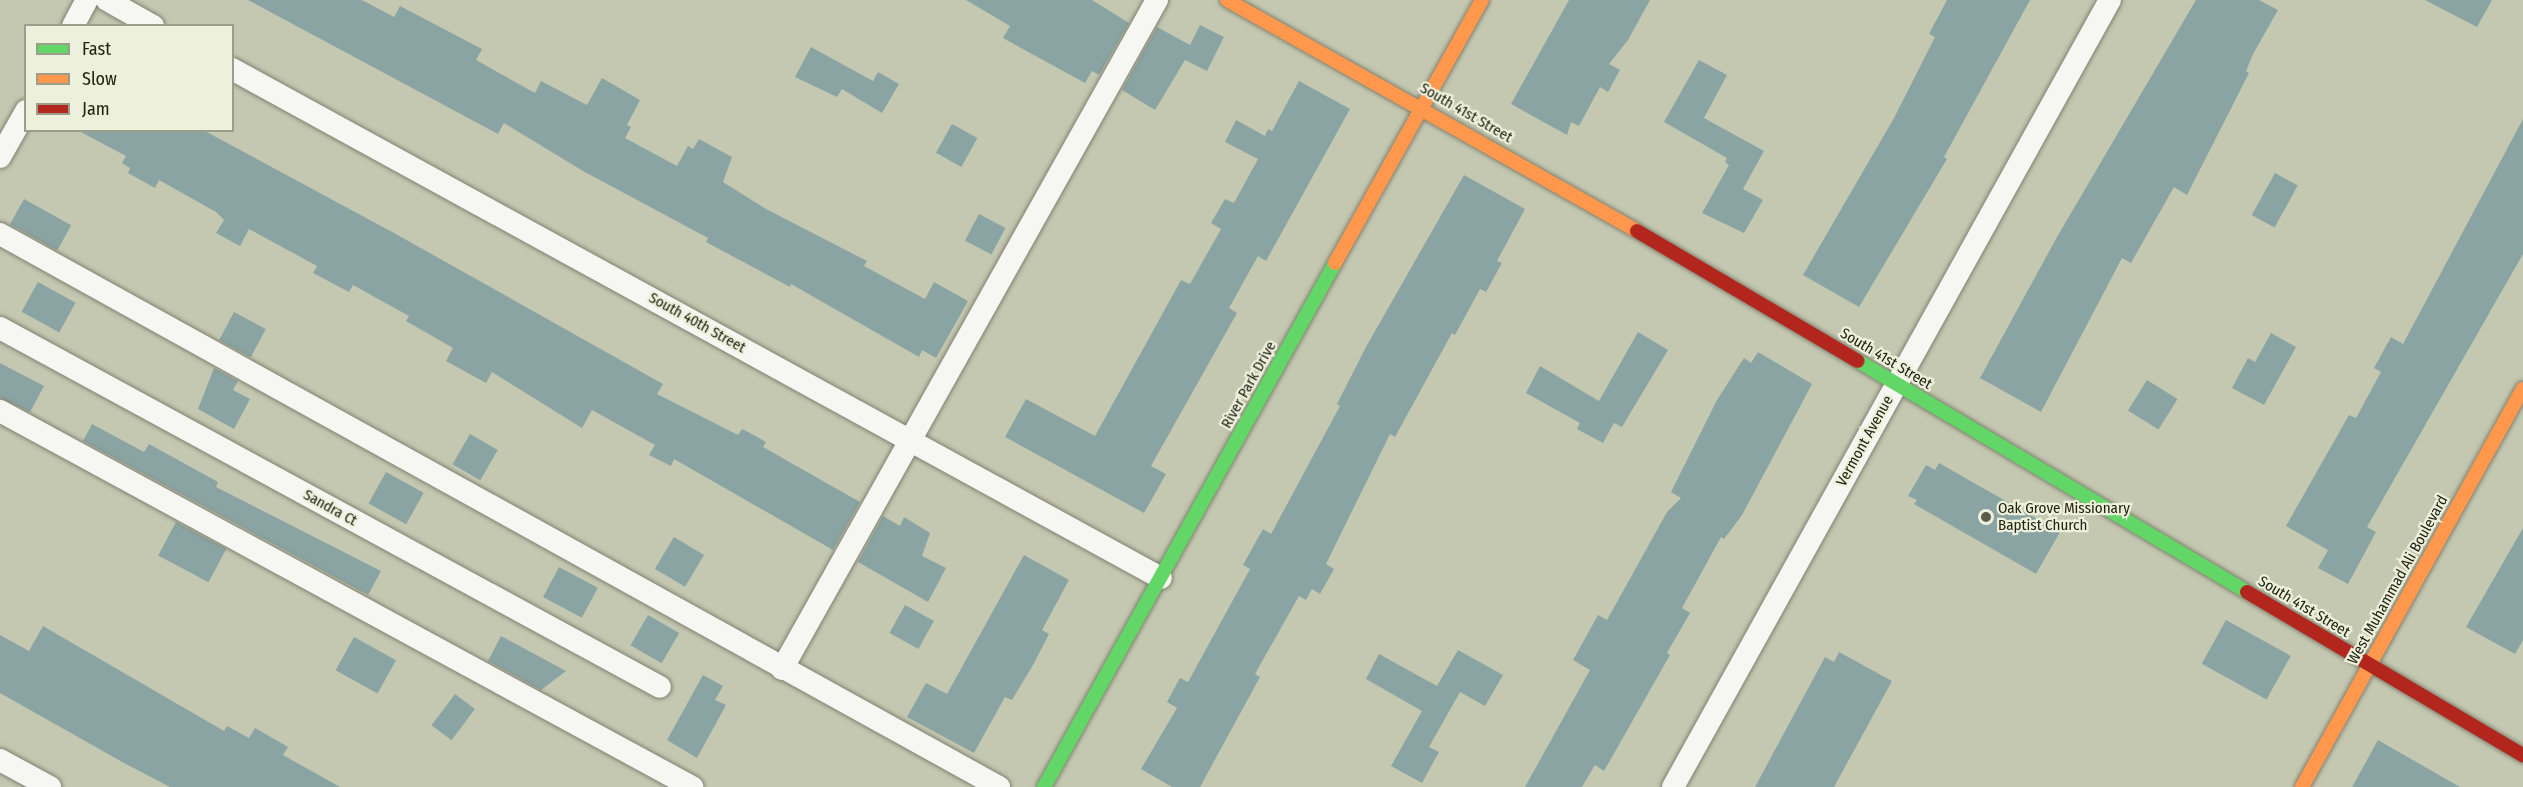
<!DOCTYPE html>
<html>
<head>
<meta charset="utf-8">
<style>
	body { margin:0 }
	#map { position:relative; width:2523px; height:787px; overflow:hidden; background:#c5c8b1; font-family:"Fira Sans Condensed",sans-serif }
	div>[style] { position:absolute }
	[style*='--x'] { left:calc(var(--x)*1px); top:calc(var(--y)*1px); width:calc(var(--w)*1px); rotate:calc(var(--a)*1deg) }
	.building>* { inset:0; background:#8aa4a3; transform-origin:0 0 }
	.roads { filter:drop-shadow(0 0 2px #808271) drop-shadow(0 0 2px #808271) }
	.street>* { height:22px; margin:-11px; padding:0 11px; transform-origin:11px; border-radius:11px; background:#f6f7f3 }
	.fast>* { height:14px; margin:-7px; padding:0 7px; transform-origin:7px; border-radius:7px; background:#63d668 }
	.slow>* { height:14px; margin:-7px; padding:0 7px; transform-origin:7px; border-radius:7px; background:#ff974d }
	.jam>* { height:14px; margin:-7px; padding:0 7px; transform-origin:7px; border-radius:7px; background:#b3261e }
	.dots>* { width:16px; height:16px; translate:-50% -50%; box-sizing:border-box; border:3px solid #edf0db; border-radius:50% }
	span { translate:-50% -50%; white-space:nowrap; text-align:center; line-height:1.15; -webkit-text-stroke:4.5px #edf0db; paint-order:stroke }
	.street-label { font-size:15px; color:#222314 }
	.poi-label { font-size:15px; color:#222314 }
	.left { translate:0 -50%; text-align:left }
	.legend { position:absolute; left:24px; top:24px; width:210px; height:108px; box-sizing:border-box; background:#edf0db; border:2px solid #9c9e8b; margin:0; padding:8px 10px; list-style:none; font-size:18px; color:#222314 }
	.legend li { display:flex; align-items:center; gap:12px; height:30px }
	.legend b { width:30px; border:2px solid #9c9e8b }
</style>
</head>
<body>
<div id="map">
	<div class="building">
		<i style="clip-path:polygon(248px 0,362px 0,394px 17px,400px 6px,482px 49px,476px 60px,535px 93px,541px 81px,587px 105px,602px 78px,640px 100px,627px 125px,631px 127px,625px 138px,677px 166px,688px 146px,693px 149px,699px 139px,732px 157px,723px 182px,766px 209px,867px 261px,864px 266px,925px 299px,934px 282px,968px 301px,936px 358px,922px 350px,919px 357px,791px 284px,790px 287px,706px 242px,708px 238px,583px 171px,504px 123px,498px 134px)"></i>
		<i style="clip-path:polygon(966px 0,1092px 0,1129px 23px,1099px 75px,1092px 71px,1085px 83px,1003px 38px,1010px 26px)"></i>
		<i style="clip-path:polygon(1569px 0,1650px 0,1628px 40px,1609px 64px,1620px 70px,1608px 92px,1600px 87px,1579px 126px,1571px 122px,1567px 135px,1511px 104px)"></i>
		<i style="clip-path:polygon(1947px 0,2030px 0,1944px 157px,1947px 159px,1859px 307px,1803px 275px,1894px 118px,1935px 37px,1929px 34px)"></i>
		<i style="clip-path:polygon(2196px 0,2259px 0,2278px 10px,2253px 54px,2246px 71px,2249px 73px,2187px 195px,2174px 187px,2131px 263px,2122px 258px,2041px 412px,1980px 378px,2057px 237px)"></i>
		<i style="clip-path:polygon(2425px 0,2492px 0,2477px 27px)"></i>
		<i style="clip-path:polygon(1200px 25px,1224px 37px,1207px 71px,1185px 60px,1155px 110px,1122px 90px,1157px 27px,1190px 45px)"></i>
		<i style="clip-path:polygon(811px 47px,873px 81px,878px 72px,899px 84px,882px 113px,842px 89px,837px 97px,795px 77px)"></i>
		<i style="clip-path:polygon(1699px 60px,1727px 75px,1704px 118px,1764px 151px,1743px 189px,1763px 200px,1744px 233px,1702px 213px,1729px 165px,1725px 162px,1727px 158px,1664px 122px)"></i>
		<i style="clip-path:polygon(1299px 81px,1350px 109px,1266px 261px,1258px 256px,1229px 308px,1237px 313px,1151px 466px,1166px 474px,1144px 513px,1005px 437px,1026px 399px,1095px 436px,1181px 280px,1190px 284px,1221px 229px,1211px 223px,1225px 199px,1234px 203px,1258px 159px,1225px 142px,1236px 120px,1265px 136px,1268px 129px,1272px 131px)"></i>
		<i style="clip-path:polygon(2523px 119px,2523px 254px,2367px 527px,2376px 532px,2348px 584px,2318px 568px,2328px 550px,2286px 526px,2349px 415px,2356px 418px,2381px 372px,2374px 368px,2391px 337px,2403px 344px)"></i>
		<i style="left:952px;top:124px;width:29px;height:33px;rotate:29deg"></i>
		<i style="clip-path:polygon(77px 130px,203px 130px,394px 233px,663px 384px,657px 394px,738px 435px,742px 429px,752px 434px,766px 442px,763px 447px,860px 502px,833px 550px,674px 459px,671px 466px,649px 455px,655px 445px,592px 410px,582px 428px,492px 372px,486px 383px,446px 361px,453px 348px,406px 321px,409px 316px,353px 285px,349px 292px,313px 273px,317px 266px,249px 229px,240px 246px,216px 233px,224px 220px,216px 212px,159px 180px,155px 188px,128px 173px,130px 168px,122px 163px,126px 156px)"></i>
		<i style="left:2275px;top:173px;width:26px;height:48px;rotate:29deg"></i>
		<i style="clip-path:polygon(1464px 175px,1525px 209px,1497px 261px,1502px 263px,1486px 292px,1480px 289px,1455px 335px,1452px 333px,1395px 437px,1390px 434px,1326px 564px,1334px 569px,1320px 594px,1312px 589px,1306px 600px,1299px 596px,1255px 674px,1260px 677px,1200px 787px,1172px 787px,1141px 769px,1177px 708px,1167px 702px,1180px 678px,1188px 682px,1222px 620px,1250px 569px,1243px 565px,1263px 529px,1271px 534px,1340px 406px,1337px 404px,1366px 347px)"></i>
		<i style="left:24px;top:199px;width:54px;height:29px;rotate:29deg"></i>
		<i style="left:979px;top:214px;width:30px;height:30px;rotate:28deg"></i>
		<i style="left:38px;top:282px;width:43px;height:34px;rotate:29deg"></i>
		<i style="left:234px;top:312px;width:36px;height:32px;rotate:28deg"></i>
		<i style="clip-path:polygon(1638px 332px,1668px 350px,1622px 427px,1614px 423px,1603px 443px,1577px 429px,1580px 423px,1526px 393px,1540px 366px,1599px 401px)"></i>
		<i style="clip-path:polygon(2271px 333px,2296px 347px,2264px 405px,2232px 388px,2248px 358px,2255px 362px)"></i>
		<i style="clip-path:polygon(1758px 352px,1812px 384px,1742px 515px,1724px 539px,1721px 537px,1682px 608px,1690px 613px,1667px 653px,1670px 655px,1604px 771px,1595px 765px,1582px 787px,1525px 787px,1590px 670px,1573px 660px,1598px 615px,1607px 620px,1667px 512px,1681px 498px,1671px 492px,1717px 400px,1744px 358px,1751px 363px)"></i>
		<i style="clip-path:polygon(0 363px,44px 386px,30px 412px,0 398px)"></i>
		<i style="clip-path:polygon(214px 368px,238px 381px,233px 390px,250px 399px,234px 429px,198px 409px)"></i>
		<i style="left:2147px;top:380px;width:36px;height:36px;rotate:32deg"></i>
		<i style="clip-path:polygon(92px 424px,144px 452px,149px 444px,218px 482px,216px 487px,381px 571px,368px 595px,83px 441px)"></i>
		<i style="left:470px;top:434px;width:32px;height:35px;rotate:30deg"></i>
		<i style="clip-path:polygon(1939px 463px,2060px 532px,2036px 574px,1914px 504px,1917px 500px,1908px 496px,1926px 465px,1935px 470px)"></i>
		<i style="left:386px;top:472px;width:43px;height:36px;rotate:29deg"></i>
		<i style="clip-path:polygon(883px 516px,900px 526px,904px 517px,930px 533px,922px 556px,946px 568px,928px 602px,858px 562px)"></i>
		<i style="left:176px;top:522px;width:57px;height:38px;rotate:28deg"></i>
		<i style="clip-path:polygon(2523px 528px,2523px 640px,2515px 654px,2466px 627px)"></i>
		<i style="left:674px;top:537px;width:35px;height:37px;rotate:31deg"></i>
		<i style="clip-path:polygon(1024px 555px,1069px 580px,1042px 630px,1049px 634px,1033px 665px,1012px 700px,1005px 697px,974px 753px,907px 717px,926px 683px,947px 694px)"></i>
		<i style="left:559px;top:567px;width:44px;height:34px;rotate:28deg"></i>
		<i style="left:905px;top:605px;width:33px;height:32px;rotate:29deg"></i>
		<i style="left:648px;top:615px;width:36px;height:35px;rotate:30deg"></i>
		<i style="left:2226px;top:620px;width:74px;height:50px;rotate:29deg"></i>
		<i style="clip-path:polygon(43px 626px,224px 731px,227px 726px,249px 738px,255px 728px,288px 747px,283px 755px,340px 787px,170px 787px,124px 763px,0 693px,0 635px,29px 651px)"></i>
		<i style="clip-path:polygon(501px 636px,566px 671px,541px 690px,488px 661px)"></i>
		<i style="left:354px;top:637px;width:48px;height:38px;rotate:29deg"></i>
		<i style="clip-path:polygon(1458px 650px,1503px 675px,1485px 706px,1460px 692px,1429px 747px,1439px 752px,1422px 783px,1391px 766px,1422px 711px,1366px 679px,1379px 654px,1437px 686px)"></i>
		<i style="clip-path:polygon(1839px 652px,1892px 681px,1834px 787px,1755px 787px,1825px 657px,1834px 662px)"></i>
		<i style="clip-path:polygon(703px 675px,723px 686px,715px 700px,726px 705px,697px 758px,667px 740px)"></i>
		<i style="left:455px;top:694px;width:25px;height:39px;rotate:37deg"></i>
		<i style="clip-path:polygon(2378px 740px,2411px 759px,2460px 787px,2352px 787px)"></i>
	</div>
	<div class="roads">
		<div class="street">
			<i style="--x:107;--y:0;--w:53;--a:29.5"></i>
			<i style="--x:73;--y:26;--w:30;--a:-62"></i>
			<i style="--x:232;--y:69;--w:1059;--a:28.72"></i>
			<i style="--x:0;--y:157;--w:53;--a:-60.5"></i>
			<i style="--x:0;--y:234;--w:1142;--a:28.97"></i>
			<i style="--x:0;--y:328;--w:751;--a:28.54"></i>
			<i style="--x:0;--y:411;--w:788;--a:28.52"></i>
			<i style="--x:782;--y:669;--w:767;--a:-60.73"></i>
			<i style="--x:0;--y:760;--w:57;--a:28.4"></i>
			<i style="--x:1673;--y:787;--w:900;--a:-60.96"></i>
		</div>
		<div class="fast">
			<i style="--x:1858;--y:361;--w:452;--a:30.7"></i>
			<i style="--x:1044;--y:787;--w:599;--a:-60.95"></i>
		</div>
		<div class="slow">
			<i style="--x:1227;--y:0;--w:471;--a:29.4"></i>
			<i style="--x:1335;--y:263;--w:301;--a:-60.8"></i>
			<i style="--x:2302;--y:787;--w:455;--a:-61"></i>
		</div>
		<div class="jam">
			<i style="--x:1637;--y:231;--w:256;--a:30.5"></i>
			<i style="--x:2247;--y:592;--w:321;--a:30.6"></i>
		</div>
	</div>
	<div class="dots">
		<i style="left:1986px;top:517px;background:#5b5d4b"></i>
	</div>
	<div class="street-label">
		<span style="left:1466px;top:113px;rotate:30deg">South 41st Street</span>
		<span style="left:697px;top:323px;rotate:29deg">South 40th Street</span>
		<span style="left:1886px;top:359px;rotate:31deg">South 41st Street</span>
		<span style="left:1249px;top:385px;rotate:-61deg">River Park Drive</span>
		<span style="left:1865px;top:441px;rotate:-61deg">Vermont Avenue</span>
		<span style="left:330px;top:508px;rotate:29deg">Sandra Ct</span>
		<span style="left:2398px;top:580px;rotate:-61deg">West Muhammad Ali Boulevard</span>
		<span style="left:2304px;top:607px;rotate:31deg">South 41st Street</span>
	</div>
	<div class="poi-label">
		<span class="left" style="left:1998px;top:517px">Oak Grove Missionary<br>Baptist Church</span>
	</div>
	<ul class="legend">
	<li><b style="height:8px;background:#63d668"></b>Fast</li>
	<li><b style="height:8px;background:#ff974d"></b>Slow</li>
	<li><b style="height:8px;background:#b3261e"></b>Jam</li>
	</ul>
</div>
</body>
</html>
